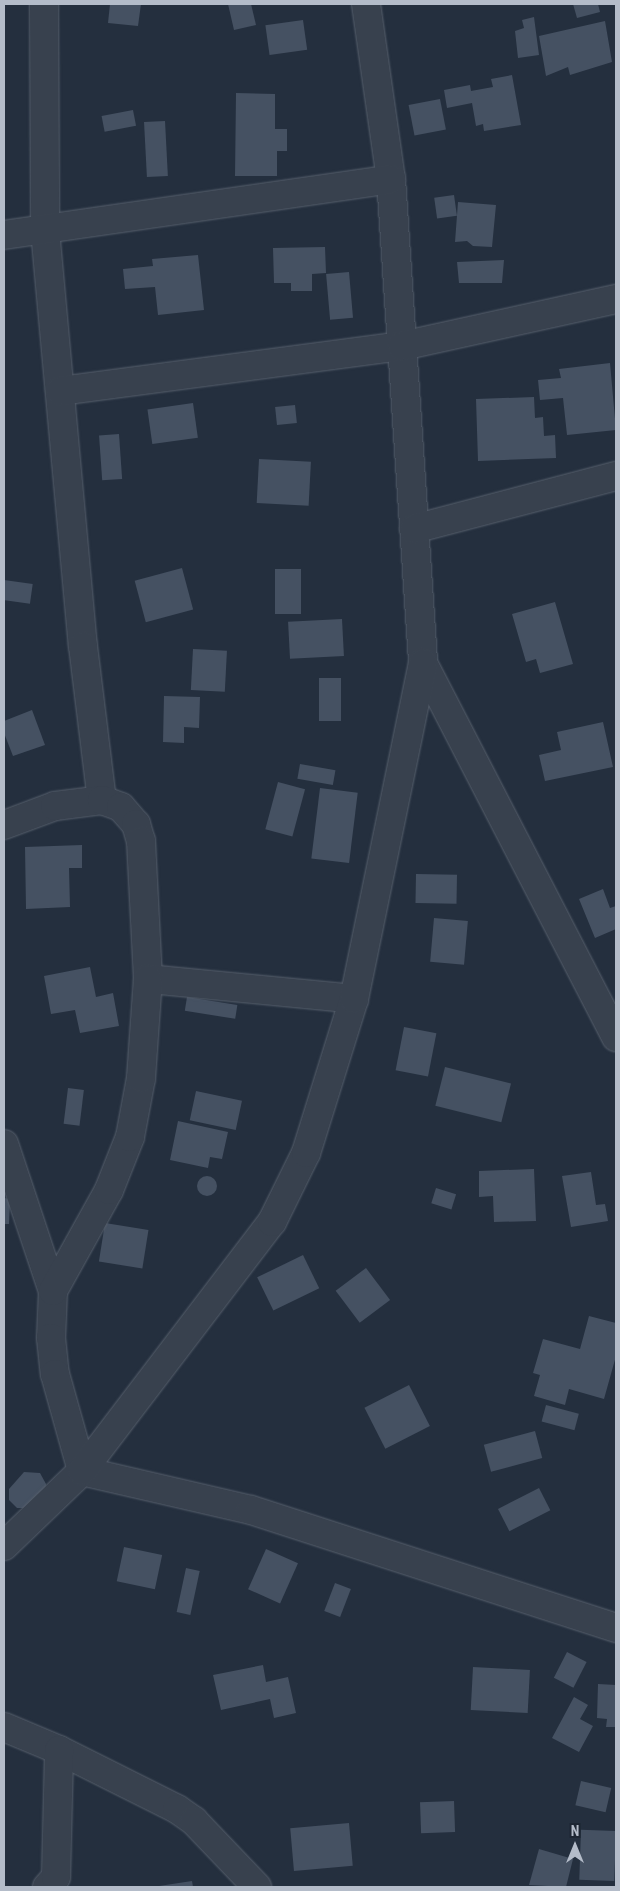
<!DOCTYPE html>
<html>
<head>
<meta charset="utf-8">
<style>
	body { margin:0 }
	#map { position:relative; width:620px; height:1891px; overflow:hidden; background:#242f3e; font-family:"Roboto Condensed",sans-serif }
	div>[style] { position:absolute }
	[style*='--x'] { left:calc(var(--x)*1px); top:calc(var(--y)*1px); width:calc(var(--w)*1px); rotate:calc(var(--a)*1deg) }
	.building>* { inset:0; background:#455162; transform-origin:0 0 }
	.round { border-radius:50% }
	.roads { filter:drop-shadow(0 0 1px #565f6c) drop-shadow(0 0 1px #565f6c) }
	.minor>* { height:28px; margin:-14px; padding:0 14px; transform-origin:14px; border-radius:14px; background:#38414e }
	span { translate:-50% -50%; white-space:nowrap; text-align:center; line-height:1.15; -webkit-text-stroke:4px #1d2633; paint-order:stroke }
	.frame { position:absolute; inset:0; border:5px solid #b4bcc9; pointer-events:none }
	.north { position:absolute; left:550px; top:1821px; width:50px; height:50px; -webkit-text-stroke:4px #1d2633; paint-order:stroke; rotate:0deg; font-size:14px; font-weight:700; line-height:20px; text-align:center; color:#b4bcc9 }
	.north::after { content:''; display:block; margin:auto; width:18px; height:22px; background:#b4bcc9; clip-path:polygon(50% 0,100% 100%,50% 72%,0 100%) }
</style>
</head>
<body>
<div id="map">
	<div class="building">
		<i style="clip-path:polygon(110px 4px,141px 4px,138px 26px,108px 23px)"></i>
		<i style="clip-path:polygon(228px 4px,251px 4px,256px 25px,234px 30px)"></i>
		<i style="clip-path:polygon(573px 4px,598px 4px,600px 12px,577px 18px)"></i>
		<i style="clip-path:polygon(534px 17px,539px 55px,518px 58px,515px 31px,524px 28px,522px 20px)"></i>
		<i style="left:303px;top:20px;width:30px;height:38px;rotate:82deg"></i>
		<i style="clip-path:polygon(605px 21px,612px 62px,570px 75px,568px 67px,546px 76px,539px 36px)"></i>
		<i style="clip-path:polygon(512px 75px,521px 125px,484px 131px,483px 124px,476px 126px,472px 103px,447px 108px,444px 90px,470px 85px,471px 91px,493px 87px,491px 79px)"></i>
		<i style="clip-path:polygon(236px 93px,275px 94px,275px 129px,287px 129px,287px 151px,277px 151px,277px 176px,235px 176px)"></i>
		<i style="left:440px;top:99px;width:31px;height:32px;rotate:79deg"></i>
		<i style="left:133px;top:110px;width:16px;height:32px;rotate:79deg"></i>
		<i style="left:165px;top:121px;width:55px;height:21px;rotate:87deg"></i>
		<i style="left:454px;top:195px;width:21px;height:20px;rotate:82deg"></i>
		<i style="clip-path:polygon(458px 202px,496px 205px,492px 247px,473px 246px,467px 241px,455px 242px)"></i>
		<i style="clip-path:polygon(325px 247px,326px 273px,312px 274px,312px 291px,291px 291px,291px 283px,274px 283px,273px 248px)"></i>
		<i style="clip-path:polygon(198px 255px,204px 310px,158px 315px,155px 287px,125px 289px,123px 269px,153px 266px,152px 259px)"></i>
		<i style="clip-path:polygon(504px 260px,502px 283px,459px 283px,457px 262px)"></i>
		<i style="left:349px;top:272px;width:46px;height:23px;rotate:85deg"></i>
		<i style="clip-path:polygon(610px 363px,616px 430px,567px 435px,563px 398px,540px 400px,538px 380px,561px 378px,559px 369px)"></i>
		<i style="clip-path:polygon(534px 397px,535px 418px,543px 417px,544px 436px,555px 435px,556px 458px,478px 461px,476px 399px)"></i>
		<i style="left:193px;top:403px;width:35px;height:46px;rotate:82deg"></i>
		<i style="left:295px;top:405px;width:18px;height:20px;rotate:84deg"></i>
		<i style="left:119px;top:434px;width:45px;height:20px;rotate:86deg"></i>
		<i style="left:259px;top:459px;width:52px;height:44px;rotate:3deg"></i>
		<i style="left:182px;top:568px;width:43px;height:49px;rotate:75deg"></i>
		<i style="left:275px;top:569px;width:26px;height:45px"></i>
		<i style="left:4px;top:580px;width:29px;height:20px;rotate:8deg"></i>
		<i style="clip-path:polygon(555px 602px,573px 664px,540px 673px,536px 659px,526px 662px,512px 614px)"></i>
		<i style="left:342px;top:619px;width:37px;height:54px;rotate:87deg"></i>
		<i style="left:193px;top:649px;width:34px;height:41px;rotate:3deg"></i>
		<i style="left:319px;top:678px;width:22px;height:43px"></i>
		<i style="clip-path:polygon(164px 696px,200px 697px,199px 728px,184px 727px,184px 743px,163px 742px)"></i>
		<i style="clip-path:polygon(32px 710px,45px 745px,13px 756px,4px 733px,4px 721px)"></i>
		<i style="clip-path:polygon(603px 722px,613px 767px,545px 781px,539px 755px,561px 750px,557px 732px)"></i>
		<i style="left:300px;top:764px;width:36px;height:15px;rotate:10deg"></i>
		<i style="left:278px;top:782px;width:28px;height:49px;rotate:15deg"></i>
		<i style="left:320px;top:788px;width:38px;height:71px;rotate:7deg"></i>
		<i style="clip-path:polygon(82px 845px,82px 868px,69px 868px,70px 907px,26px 909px,25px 847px)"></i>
		<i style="left:416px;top:874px;width:41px;height:29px;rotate:1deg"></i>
		<i style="clip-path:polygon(603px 889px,610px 908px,616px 906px,616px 929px,595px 938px,579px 899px)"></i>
		<i style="left:434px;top:918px;width:34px;height:44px;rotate:5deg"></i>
		<i style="clip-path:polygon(90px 967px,96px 997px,113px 993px,119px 1026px,80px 1033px,75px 1010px,51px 1014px,44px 976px)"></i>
		<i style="left:187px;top:997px;width:51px;height:14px;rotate:9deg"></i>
		<i style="left:404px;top:1027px;width:33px;height:44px;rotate:11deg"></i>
		<i style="left:445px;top:1067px;width:68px;height:40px;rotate:14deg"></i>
		<i style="left:68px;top:1088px;width:16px;height:36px;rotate:7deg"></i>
		<i style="left:196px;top:1091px;width:47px;height:30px;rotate:12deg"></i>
		<i style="clip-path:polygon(178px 1121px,228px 1132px,222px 1159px,210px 1157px,208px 1168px,170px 1160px)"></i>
		<i style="clip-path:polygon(534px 1169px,536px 1221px,494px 1222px,493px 1196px,479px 1197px,479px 1171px)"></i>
		<i style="clip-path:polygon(591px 1172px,596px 1205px,605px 1204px,608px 1221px,571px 1227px,562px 1176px)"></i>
		<i class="round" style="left:197px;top:1176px;width:20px;height:20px"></i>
		<i style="left:436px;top:1188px;width:21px;height:16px;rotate:17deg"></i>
		<i style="clip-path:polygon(4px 1198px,10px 1199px,9px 1224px,4px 1224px)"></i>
		<i style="left:105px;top:1223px;width:44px;height:39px;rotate:9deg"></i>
		<i style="left:303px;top:1255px;width:37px;height:51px;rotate:64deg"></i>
		<i style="left:366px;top:1268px;width:40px;height:38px;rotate:53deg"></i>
		<i style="clip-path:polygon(589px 1316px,616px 1323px,616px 1356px,604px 1399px,569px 1389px,565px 1405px,534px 1396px,540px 1375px,533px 1373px,543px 1339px,580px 1349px)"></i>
		<i style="left:409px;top:1385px;width:46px;height:50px;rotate:63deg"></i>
		<i style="left:546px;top:1405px;width:34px;height:17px;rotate:15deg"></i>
		<i style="left:535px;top:1431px;width:28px;height:53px;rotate:75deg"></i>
		<i style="clip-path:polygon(24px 1472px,40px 1473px,46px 1484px,45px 1495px,28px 1508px,17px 1508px,9px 1500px,9px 1489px)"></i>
		<i style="left:539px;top:1488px;width:25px;height:46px;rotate:63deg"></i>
		<i style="left:124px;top:1547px;width:39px;height:35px;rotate:12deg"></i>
		<i style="left:266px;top:1549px;width:35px;height:44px;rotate:24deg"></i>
		<i style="left:186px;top:1568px;width:14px;height:45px;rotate:12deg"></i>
		<i style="left:335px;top:1583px;width:17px;height:30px;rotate:21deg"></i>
		<i style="left:567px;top:1652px;width:22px;height:29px;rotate:27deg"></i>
		<i style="clip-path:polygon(263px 1665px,266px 1682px,288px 1677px,296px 1713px,274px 1718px,270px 1699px,221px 1710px,213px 1675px)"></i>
		<i style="left:473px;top:1667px;width:57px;height:43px;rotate:3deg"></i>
		<i style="clip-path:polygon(598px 1684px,616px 1685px,616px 1727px,606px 1727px,607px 1719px,597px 1718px)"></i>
		<i style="clip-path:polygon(574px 1697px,588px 1705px,580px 1719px,593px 1726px,579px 1752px,552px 1738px)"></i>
		<i style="left:581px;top:1781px;width:31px;height:25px;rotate:13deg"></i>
		<i style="left:454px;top:1801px;width:31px;height:34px;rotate:88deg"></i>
		<i style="left:349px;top:1823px;width:43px;height:59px;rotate:85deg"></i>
		<i style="left:616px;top:1831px;width:50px;height:35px;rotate:92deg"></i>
		<i style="clip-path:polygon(539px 1849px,573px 1859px,566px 1887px,529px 1885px)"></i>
		<i style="clip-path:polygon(192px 1881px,193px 1887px,159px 1887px,159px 1886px)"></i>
	</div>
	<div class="roads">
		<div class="minor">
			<i style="--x:44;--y:4;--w:226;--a:89.7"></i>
			<i style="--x:45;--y:230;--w:418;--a:84.8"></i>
			<i style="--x:83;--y:646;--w:155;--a:83"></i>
			<i style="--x:366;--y:4;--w:177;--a:81.9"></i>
			<i style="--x:391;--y:179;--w:485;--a:86.2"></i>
			<i style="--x:423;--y:663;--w:421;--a:62.7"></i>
			<i style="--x:4;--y:235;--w:391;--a:-8.2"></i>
			<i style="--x:60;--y:391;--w:345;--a:-7.5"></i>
			<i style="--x:402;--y:346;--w:219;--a:-12.4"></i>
			<i style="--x:414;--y:529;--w:209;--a:-14.7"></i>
			<i style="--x:4;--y:825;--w:54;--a:-20.4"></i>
			<i style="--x:55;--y:806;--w:47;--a:-7.3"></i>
			<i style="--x:102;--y:800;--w:20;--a:20"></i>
			<i style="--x:121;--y:807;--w:23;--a:49"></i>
			<i style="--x:136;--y:824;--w:18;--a:74"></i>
			<i style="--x:141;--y:841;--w:138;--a:87.1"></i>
			<i style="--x:148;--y:979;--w:207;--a:5.5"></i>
			<i style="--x:4;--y:1144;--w:155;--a:71.6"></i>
			<i style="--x:53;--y:1291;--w:47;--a:92.4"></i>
			<i style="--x:51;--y:1338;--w:36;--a:84"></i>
			<i style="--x:55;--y:1374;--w:101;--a:74.4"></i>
			<i style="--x:53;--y:1291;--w:115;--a:-61"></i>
			<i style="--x:109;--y:1190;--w:57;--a:-68.4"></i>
			<i style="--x:130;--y:1137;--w:60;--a:-79.4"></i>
			<i style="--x:141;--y:1078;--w:99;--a:-86"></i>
			<i style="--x:82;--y:1471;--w:173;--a:13"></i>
			<i style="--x:251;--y:1510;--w:384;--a:17.9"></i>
			<i style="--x:4;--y:1546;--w:108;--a:-43.9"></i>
			<i style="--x:82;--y:1471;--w:313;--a:-52.7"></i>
			<i style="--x:272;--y:1222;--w:77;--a:-63.8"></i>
			<i style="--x:306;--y:1153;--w:161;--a:-72.7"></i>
			<i style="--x:354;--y:999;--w:343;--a:-78.4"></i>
			<i style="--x:4;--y:1727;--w:60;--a:22.7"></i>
			<i style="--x:59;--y:1750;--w:132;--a:26.6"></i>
			<i style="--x:177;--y:1809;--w:21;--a:35"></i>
			<i style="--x:194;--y:1821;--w:91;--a:46.3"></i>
			<i style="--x:47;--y:1887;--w:13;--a:-48"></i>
			<i style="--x:56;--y:1877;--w:127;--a:-88.6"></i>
		</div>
	</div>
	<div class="frame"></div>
	<div class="north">N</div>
</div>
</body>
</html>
